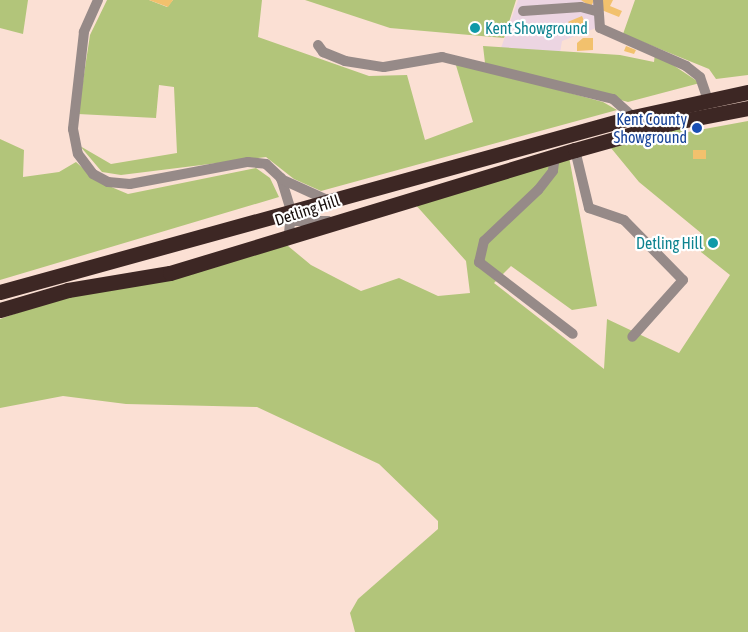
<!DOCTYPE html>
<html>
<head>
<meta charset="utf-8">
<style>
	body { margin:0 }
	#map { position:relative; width:748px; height:632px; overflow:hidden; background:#fbe0d4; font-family:"Asap Condensed",sans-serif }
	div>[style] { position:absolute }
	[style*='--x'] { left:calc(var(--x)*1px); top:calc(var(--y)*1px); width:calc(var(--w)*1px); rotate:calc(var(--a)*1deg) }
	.industrial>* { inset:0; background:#ecd5e2 }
	.green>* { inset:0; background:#b2c57a }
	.building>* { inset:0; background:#f2c16d; transform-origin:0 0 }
	.minor>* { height:10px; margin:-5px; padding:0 5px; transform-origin:5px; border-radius:5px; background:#968a88 }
	.highway>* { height:15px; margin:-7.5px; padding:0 7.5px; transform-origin:7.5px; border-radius:7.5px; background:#3d2724 }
	.dots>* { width:14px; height:14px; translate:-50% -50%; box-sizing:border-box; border:2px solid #fff; border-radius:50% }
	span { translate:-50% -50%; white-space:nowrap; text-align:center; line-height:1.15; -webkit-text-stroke:4.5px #fff; paint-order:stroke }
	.culture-label { font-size:16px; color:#0d838f }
	.left { translate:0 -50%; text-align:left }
	.right { translate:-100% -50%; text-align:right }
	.transit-label { font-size:16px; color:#164399 }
	.street-label { font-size:16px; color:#150c09 }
</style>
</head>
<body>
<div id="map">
	<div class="industrial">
		<i style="clip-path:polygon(518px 0,601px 0,596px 28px,562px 41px,560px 53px,501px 48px)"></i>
	</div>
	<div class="green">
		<i style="clip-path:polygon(0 0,28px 0,23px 34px,0 28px)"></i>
		<i style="clip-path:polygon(107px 0,149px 0,167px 7px,173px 0,262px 0,258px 37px,369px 76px,407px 75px,425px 140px,473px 122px,455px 62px,603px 102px,617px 110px,321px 191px,294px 179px,266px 157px,121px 175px,102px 172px,80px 146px,111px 164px,177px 153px,174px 87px,159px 85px,156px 118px,78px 114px,90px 35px)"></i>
		<i style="clip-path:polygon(305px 0,516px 0,504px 38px,390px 28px)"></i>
		<i style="clip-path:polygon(635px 0,748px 0,748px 75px,716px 79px,709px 69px,623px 34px)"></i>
		<i style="clip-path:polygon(483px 46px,620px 55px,654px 62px,655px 53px,700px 83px,628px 102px,485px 63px)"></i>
		<i style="clip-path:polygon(748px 121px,748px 632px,355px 632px,350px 613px,358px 599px,438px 529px,438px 521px,379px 464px,257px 407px,126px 404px,63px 396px,0 408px,0 319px,72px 294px,282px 241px,311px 265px,361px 291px,399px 278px,438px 296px,470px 293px,466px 261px,414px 203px,569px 157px,597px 306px,572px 310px,511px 266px,494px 283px,604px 369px,607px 319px,679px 353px,730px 275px,701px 252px,701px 233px,639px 182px,611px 148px,686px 126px,688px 132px)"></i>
		<i style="clip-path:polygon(0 139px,24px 150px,23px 177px,59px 172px,76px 162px,97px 181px,128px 194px,256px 168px,270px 178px,279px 197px,0 280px)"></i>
	</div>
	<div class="building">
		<i style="clip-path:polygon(149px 0,173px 0,168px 7px)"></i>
		<i style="clip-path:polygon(581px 0,594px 0,591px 7px)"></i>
		<i style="clip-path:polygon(603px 0,613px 0,610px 6px,622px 11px,619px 17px,599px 9px)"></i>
		<i style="left:582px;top:16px;width:15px;height:15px;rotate:67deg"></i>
		<i style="clip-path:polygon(583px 38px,593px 38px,593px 50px,577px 51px,577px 43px)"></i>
		<i style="clip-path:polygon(626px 46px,636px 50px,634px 54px,624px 51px)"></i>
		<i style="left:693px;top:150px;width:13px;height:9px"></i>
	</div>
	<div class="minor">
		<i style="--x:98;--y:0;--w:35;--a:114"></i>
		<i style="--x:84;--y:32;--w:98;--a:96.5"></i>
		<i style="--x:73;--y:129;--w:25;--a:79"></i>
		<i style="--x:78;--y:154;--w:25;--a:53"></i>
		<i style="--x:93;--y:174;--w:17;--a:28"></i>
		<i style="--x:108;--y:182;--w:22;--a:5"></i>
		<i style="--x:130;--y:184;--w:120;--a:-10.6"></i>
		<i style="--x:248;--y:162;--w:18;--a:6"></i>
		<i style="--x:266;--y:164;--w:21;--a:43"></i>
		<i style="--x:281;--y:178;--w:34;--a:73"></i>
		<i style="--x:291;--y:211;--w:23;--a:95"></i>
		<i style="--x:598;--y:0;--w:28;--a:86"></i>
		<i style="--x:600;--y:28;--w:94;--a:23.8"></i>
		<i style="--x:686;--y:66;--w:18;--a:38"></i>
		<i style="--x:700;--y:77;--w:24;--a:71"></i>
		<i style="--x:523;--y:11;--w:58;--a:-3.9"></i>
		<i style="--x:581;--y:7;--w:16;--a:15"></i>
		<i style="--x:318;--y:45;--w:9;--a:54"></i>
		<i style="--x:323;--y:52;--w:24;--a:22"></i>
		<i style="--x:345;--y:61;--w:39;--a:9"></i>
		<i style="--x:384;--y:67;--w:59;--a:-9.8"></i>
		<i style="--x:442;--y:57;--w:176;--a:13.8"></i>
		<i style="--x:613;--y:99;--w:27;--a:42"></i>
		<i style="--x:575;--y:150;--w:60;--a:76.4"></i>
		<i style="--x:589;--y:208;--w:37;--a:19"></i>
		<i style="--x:624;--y:220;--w:84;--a:45.5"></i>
		<i style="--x:683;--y:280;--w:76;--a:131.8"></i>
		<i style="--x:555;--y:156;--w:15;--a:98"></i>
		<i style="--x:553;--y:171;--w:24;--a:128"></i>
		<i style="--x:538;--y:190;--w:74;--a:136.6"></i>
		<i style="--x:484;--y:241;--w:22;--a:103"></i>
		<i style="--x:479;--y:262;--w:118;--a:37.5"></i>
		<i style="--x:281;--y:179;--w:51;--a:24.5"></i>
		<i style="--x:292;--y:221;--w:36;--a:0"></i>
	</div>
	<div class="highway">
		<i style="--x:0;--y:292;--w:657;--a:-15.45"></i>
		<i style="--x:633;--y:117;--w:118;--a:-12.3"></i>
		<i style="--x:0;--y:310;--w:71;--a:-16.4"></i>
		<i style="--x:68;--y:290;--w:103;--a:-9.5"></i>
		<i style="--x:170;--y:273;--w:423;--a:-16.9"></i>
		<i style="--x:575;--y:150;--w:100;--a:-15.7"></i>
		<i style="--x:671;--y:123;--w:78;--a:-11"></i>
	</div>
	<div class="dots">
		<i style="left:475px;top:28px;background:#0f9aa8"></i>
		<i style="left:697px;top:128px;background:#1a4fb4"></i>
		<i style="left:713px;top:243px;background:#0f9aa8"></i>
	</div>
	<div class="culture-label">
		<span class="left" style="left:485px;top:28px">Kent Showground</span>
		<span class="right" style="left:703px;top:243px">Detling Hill</span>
	</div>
	<div class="transit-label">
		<span class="right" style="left:687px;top:128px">Kent County<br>Showground</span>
	</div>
	<div class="street-label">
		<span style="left:307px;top:210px;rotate:-18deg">Detling Hill</span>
	</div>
</div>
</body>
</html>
